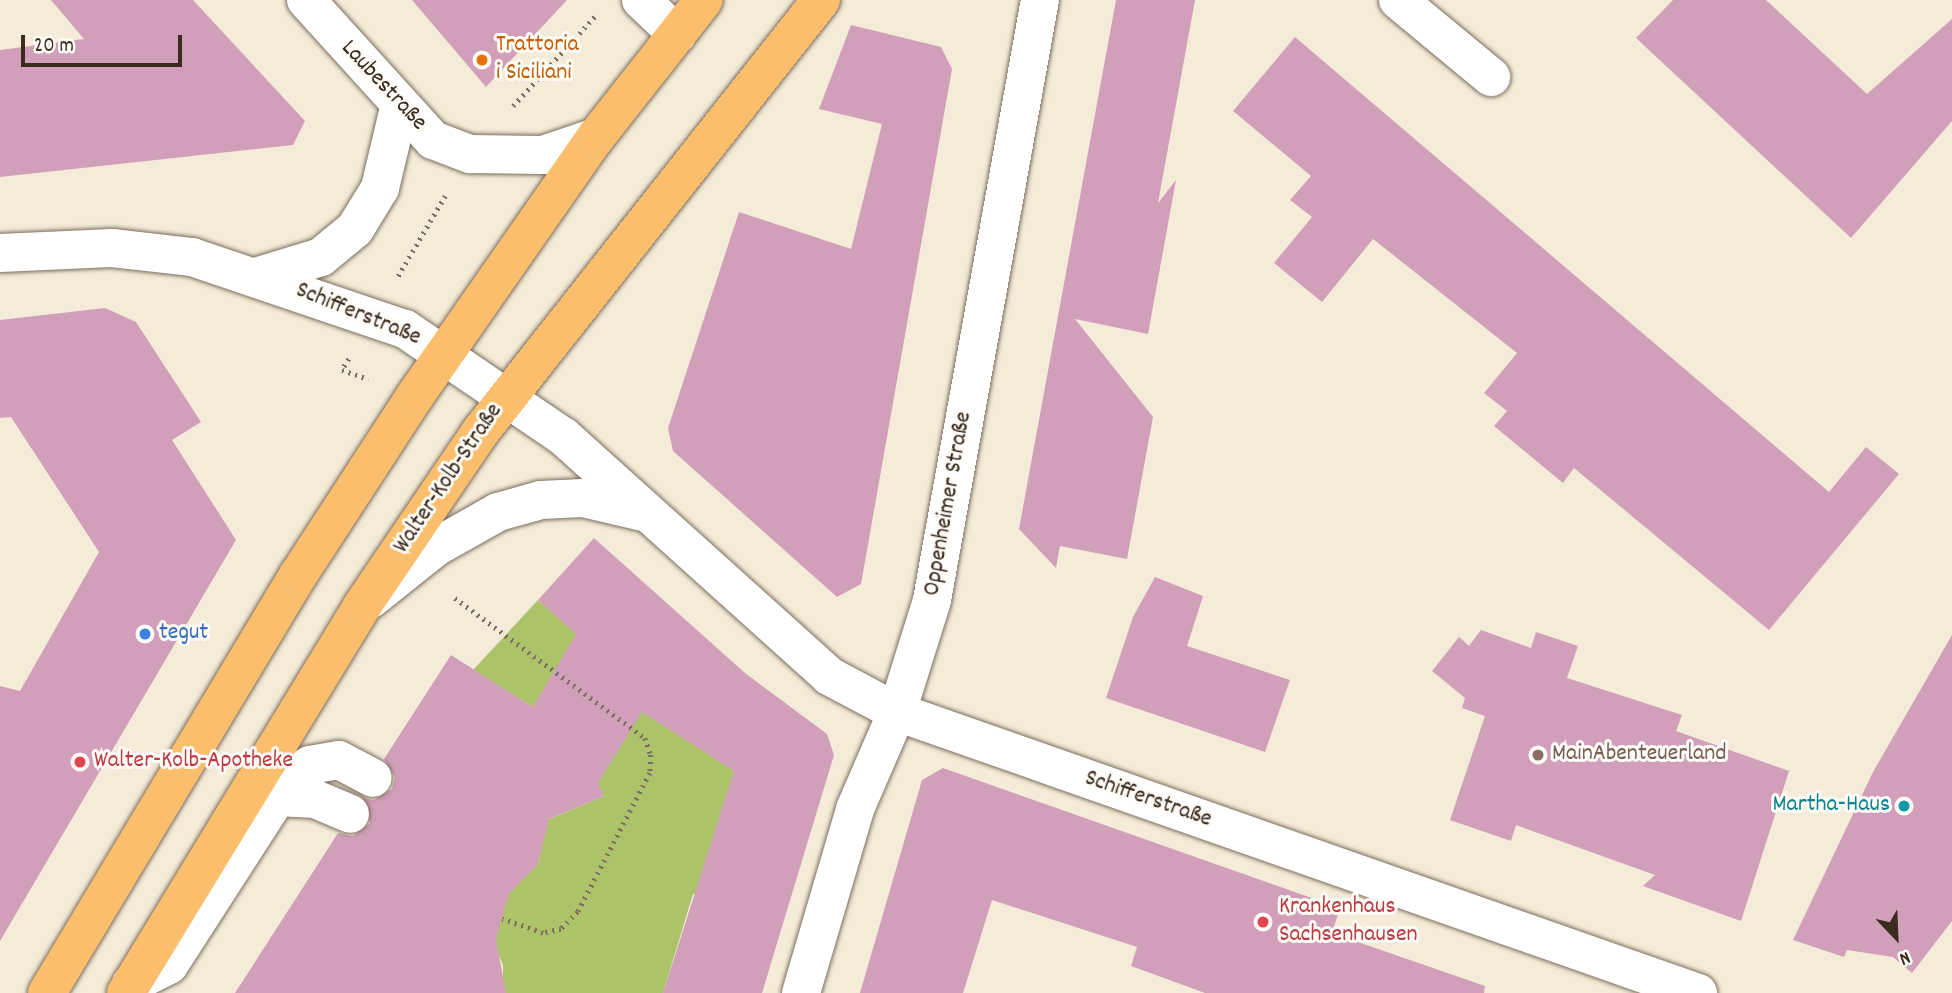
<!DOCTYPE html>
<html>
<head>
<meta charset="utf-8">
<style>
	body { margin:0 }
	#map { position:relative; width:1952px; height:993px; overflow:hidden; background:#f4ecd8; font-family:Dekko,sans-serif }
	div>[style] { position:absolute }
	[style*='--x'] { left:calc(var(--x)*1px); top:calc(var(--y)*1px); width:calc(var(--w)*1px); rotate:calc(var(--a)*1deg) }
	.green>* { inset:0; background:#acc369 }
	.building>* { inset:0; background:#d29fbb }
	.path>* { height:4.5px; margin-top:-2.25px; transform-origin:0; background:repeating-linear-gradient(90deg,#7c6e5f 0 2px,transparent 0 7px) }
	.roads { filter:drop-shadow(0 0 2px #7c6e5f) drop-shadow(0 0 2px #7c6e5f) }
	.minor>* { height:38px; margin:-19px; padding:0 19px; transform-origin:19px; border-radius:19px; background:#fff }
	.major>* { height:38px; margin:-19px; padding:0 19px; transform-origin:19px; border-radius:19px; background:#fabe6d }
	.dots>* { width:19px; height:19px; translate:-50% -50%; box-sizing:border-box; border:4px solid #fdfcf7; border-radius:50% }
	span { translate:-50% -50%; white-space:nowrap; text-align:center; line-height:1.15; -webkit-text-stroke:6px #fdfcf7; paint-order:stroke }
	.food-label { font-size:24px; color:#c56008 }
	.left { translate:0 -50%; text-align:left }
	.street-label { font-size:24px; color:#3b2a1e }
	.shop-label { font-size:24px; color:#366cbe }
	.education-label { font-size:24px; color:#785e54 }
	.health-label { font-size:24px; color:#be3a42 }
	.culture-label { font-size:24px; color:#0d838f }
	.right { translate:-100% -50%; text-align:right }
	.north { position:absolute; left:1861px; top:902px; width:70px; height:70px; -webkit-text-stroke:5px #fdfcf7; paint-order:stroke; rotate:157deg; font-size:19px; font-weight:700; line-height:28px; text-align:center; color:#3b2a1e }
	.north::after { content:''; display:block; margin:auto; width:24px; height:32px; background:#3b2a1e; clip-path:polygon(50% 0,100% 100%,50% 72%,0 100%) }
	.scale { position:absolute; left:21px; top:35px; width:161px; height:32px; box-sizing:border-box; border:4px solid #3b2a1e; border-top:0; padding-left:9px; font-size:21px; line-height:24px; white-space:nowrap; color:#3b2a1e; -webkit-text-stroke:5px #fdfcf7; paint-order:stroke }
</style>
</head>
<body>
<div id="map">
	<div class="green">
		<i style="clip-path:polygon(538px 600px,746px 782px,699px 895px,693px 894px,663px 993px,503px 993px,503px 965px,492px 939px,505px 896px,538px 864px,547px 820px,604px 796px,542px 693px,533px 707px,473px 670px)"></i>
	</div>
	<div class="building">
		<i style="clip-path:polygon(51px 0,193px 0,305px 121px,293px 145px,0 177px,0 50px,84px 39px)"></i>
		<i style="clip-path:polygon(412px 0,567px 0,486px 87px)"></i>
		<i style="clip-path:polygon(1116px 0,1195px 0,1158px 203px,1176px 180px,1148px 334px,1075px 319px,1153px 417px,1127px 559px,1060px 546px,1056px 568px,1019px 529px)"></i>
		<i style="clip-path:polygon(1673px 0,1766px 0,1867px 94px,1952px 19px,1952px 121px,1851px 238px,1636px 38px)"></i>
		<i style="clip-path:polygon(851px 25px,941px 47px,952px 69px,861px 584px,837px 597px,673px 451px,668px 428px,739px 212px,851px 249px,882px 124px,819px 109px)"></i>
		<i style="clip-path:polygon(1295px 37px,1829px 492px,1866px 447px,1899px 474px,1769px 630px,1574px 468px,1563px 483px,1494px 426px,1507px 411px,1484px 393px,1517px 353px,1373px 239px,1322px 302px,1274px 263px,1312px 217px,1290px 200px,1311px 176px,1233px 111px)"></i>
		<i style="clip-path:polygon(105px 308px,136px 322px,201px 422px,172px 440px,236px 540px,0 941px,0 686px,20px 691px,99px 552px,11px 417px,0 418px,0 320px)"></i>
		<i style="clip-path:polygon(594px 538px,745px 673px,827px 734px,834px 755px,762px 993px,663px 993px,734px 771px,642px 712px,598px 783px,604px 796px,549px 819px,538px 864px,509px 894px,496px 939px,506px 993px,235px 993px,338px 833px,353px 836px,370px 823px,363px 798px,374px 800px,392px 789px,395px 777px,384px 759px,451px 655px,533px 707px,576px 634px,538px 600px)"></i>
		<i style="clip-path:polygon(1155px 577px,1203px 596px,1187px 646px,1290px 680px,1265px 752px,1106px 698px,1133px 617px)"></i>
		<i style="clip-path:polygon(1481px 630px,1531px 648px,1536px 632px,1578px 646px,1567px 678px,1682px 715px,1676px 731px,1789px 771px,1741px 921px,1643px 886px,1655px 875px,1516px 825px,1511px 841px,1450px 820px,1485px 716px,1462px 708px,1465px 698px,1432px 671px,1459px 637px,1469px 646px)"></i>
		<i style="clip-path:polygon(1952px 635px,1952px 921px,1912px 973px,1893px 957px,1847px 950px,1844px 957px,1793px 940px,1873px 772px)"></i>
		<i style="clip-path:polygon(943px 768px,1340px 908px,1332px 933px,1485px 986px,1484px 993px,1205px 993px,1131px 966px,1137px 947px,992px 900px,963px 993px,860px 993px,922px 780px)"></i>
	</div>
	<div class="path">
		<i style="--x:513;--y:106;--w:125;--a:-47.6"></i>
		<i style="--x:398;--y:276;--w:93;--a:-59.6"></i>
		<i style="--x:349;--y:359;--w:13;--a:122"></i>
		<i style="--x:342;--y:370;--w:28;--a:19"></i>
		<i style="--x:455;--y:598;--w:236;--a:36.4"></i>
		<i style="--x:645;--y:738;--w:18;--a:71"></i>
		<i style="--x:651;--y:755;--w:18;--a:93"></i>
		<i style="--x:650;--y:773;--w:157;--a:117.4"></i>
		<i style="--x:578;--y:912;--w:24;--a:135"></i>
		<i style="--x:561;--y:929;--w:18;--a:167"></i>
		<i style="--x:543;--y:933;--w:43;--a:-161.1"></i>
	</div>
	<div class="roads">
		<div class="minor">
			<i style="--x:306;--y:0;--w:189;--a:47.8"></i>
			<i style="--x:433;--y:140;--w:40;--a:21"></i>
			<i style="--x:470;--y:154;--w:73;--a:0.8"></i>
			<i style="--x:543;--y:155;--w:56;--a:-18.8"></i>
			<i style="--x:641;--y:0;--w:50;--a:43.4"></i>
			<i style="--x:1398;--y:0;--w:121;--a:39.6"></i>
			<i style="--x:0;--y:253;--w:112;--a:-2.6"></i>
			<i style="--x:112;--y:248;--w:81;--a:6.4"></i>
			<i style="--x:192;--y:257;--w:225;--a:18.7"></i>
			<i style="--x:405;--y:329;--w:192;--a:34.2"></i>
			<i style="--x:564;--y:437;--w:357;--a:42"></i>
			<i style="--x:829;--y:676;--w:77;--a:27.9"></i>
			<i style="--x:897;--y:712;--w:849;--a:19.33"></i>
			<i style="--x:259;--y:276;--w:65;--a:-17"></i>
			<i style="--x:321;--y:257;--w:44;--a:-39.5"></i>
			<i style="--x:355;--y:229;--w:48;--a:-58.6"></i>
			<i style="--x:380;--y:188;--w:82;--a:-76.6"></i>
			<i style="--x:371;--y:599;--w:83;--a:-38.7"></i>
			<i style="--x:436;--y:547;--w:71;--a:-29.4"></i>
			<i style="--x:498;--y:512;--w:45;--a:-15.6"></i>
			<i style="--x:541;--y:500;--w:42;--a:-2.7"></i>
			<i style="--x:583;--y:498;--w:66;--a:13.2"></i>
			<i style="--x:278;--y:797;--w:37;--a:3"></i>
			<i style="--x:315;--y:799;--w:38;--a:23"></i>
			<i style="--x:131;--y:984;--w:42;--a:-26.6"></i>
			<i style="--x:169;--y:965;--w:221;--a:-57.2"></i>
			<i style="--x:289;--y:779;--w:25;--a:-34"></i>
			<i style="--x:310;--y:765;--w:29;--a:-10"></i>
			<i style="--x:339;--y:760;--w:38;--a:28"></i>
			<i style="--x:801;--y:993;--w:192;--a:-73.6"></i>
			<i style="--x:855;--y:809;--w:106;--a:-66.6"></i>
			<i style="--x:897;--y:712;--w:117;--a:-72.6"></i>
			<i style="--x:932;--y:600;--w:610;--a:-79.8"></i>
		</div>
		<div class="major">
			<i style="--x:47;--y:993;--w:489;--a:-59"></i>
			<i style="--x:299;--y:574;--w:212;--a:-56.9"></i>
			<i style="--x:415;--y:396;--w:316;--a:-55.1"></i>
			<i style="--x:596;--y:137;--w:174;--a:-51.8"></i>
			<i style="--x:126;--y:993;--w:453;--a:-58.6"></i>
			<i style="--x:362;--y:606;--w:212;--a:-55.8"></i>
			<i style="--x:481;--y:431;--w:549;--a:-51.73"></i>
		</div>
	</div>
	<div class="dots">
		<i style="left:482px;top:60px;background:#e8710a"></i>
		<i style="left:145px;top:634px;background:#3f7fe0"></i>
		<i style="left:1538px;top:755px;background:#8d6e63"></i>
		<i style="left:80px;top:762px;background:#e0444e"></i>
		<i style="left:1904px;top:806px;background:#0f9aa8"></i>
		<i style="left:1263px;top:922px;background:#e0444e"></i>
	</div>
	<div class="food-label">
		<span class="left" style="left:496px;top:60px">Trattoria<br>i Siciliani</span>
	</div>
	<div class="street-label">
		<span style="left:383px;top:86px;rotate:47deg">Laubestraße</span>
		<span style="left:358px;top:315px;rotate:22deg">Schifferstraße</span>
		<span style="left:449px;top:479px;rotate:-56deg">Walter-Kolb-Straße</span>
		<span style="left:949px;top:504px;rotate:-80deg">Oppenheimer Straße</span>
		<span style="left:1148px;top:800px;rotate:19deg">Schifferstraße</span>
	</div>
	<div class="shop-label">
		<span class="left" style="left:159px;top:634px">tegut</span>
	</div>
	<div class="education-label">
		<span class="left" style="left:1552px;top:755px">MainAbenteuerland</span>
	</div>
	<div class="health-label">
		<span class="left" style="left:94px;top:762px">Walter-Kolb-Apotheke</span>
		<span class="left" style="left:1279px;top:922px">Krankenhaus<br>Sachsenhausen</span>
	</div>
	<div class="culture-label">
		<span class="right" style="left:1890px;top:806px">Martha-Haus</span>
	</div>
	<div class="north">N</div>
	<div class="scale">20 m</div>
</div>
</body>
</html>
